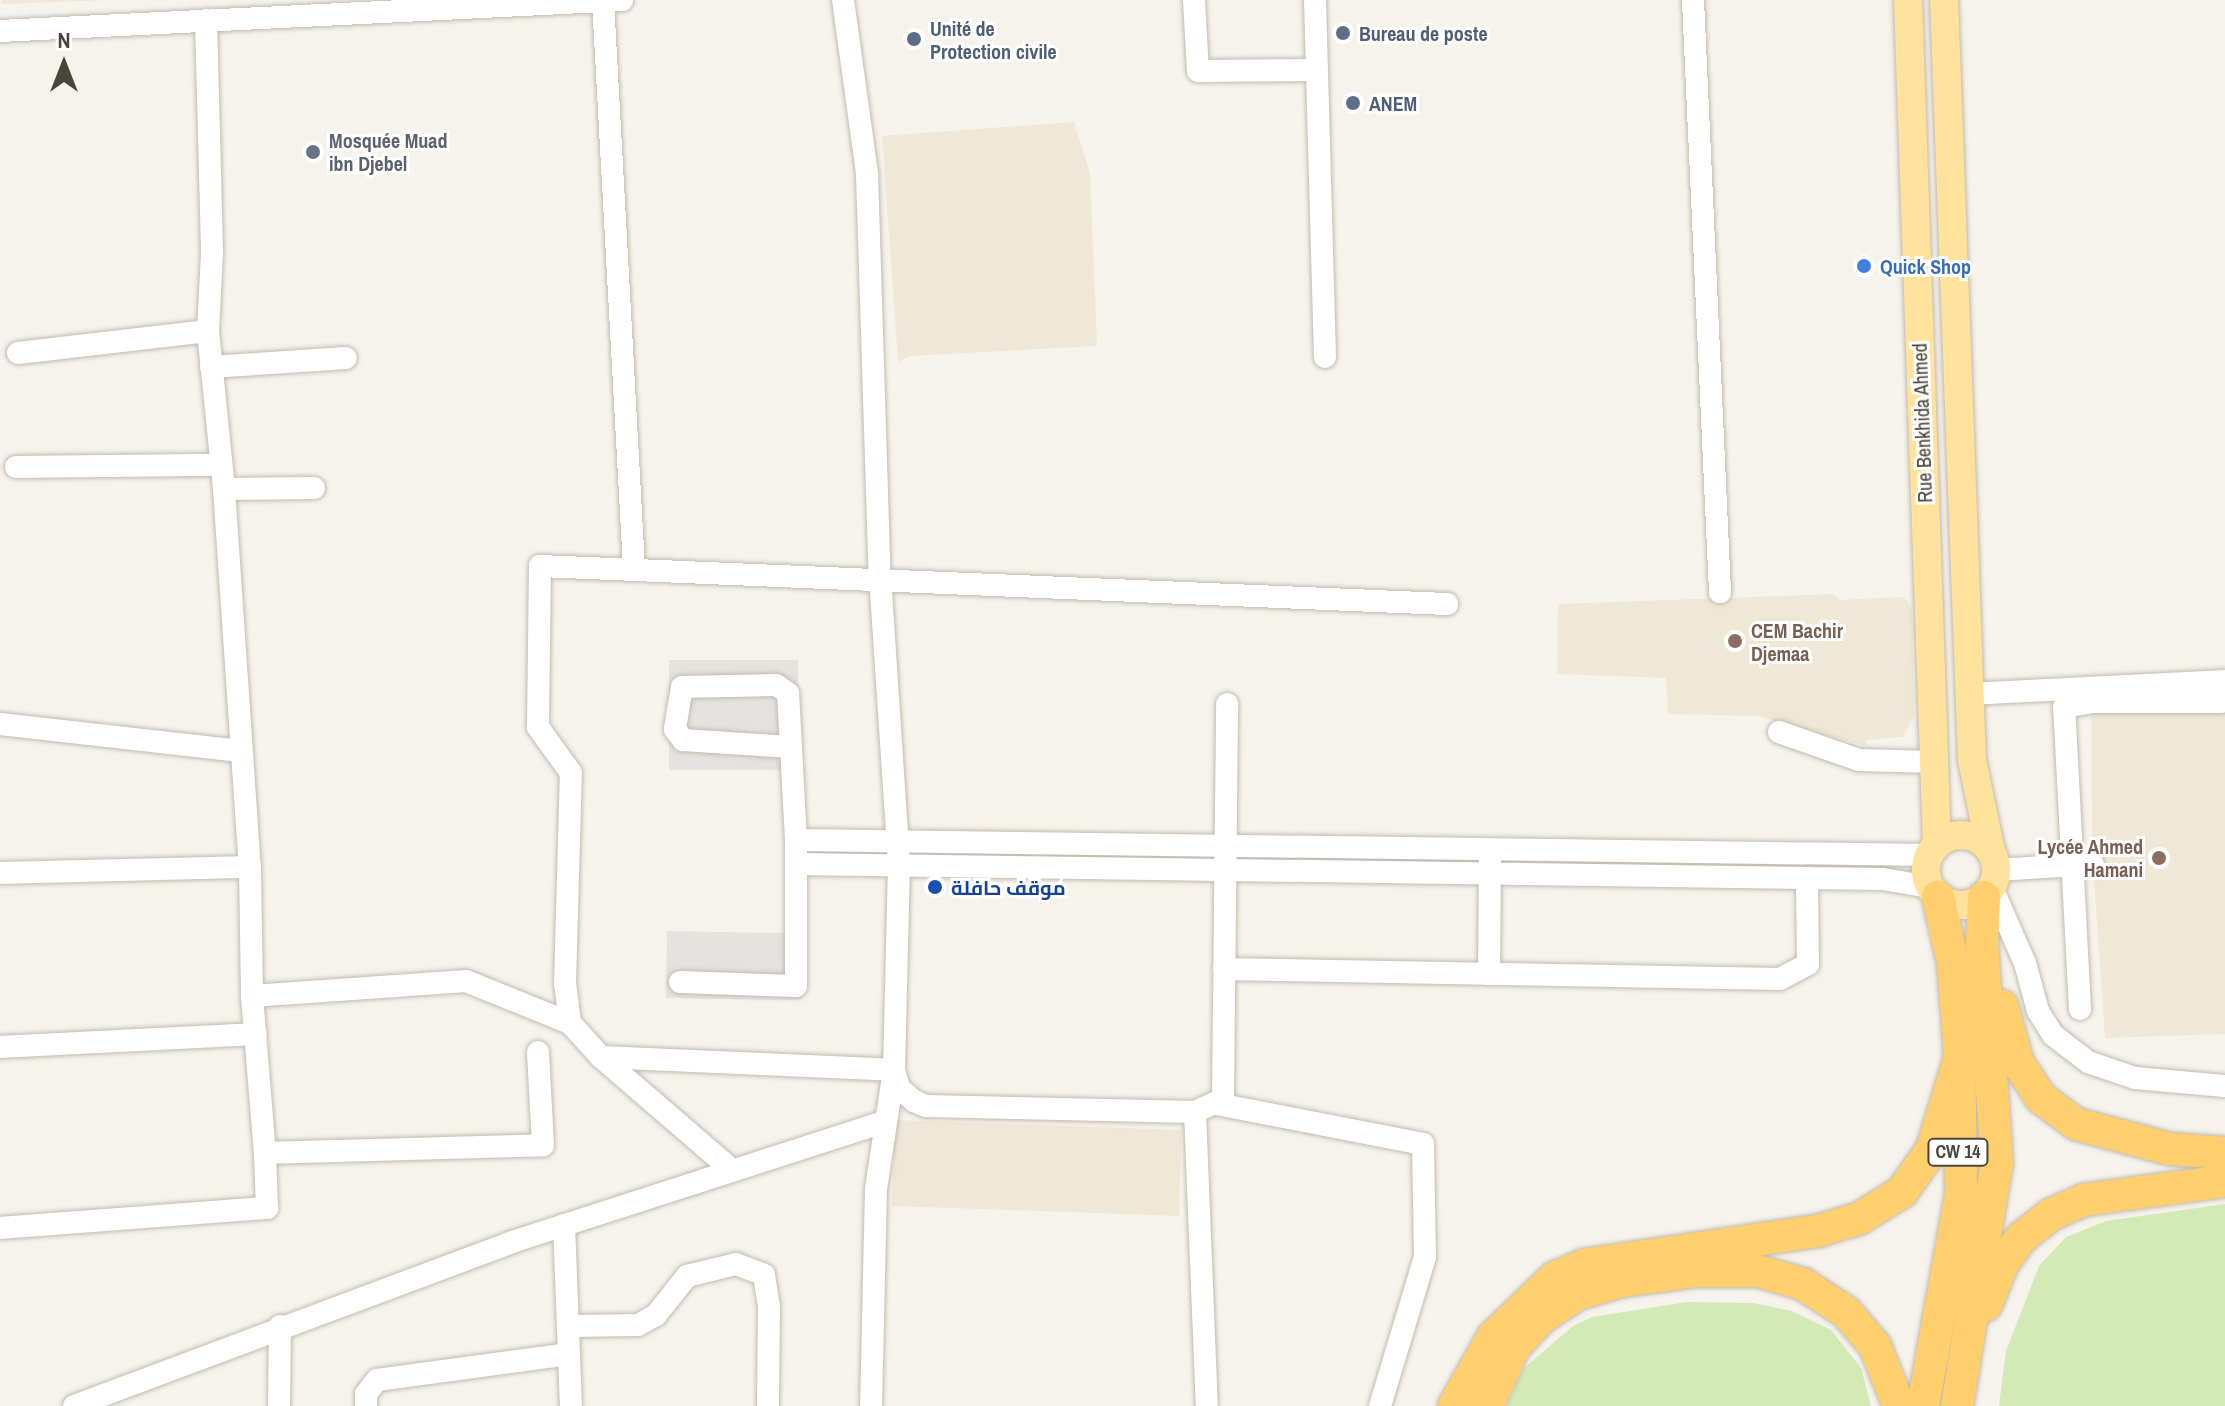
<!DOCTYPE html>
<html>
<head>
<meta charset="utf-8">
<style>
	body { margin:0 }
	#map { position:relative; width:2225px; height:1406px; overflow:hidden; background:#f6f3ec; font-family:"Archivo Narrow",Cairo,sans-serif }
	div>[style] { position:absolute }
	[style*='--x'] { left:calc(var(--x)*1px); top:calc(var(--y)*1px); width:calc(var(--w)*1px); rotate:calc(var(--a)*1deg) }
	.education>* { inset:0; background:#efe8d6; transform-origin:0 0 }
	.green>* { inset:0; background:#d2eab5 }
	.parking>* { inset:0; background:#e5e3e0; transform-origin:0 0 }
	.roads { filter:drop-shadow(0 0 2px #c2bbae) drop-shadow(0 0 2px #c2bbae) }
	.minor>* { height:22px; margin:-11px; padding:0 11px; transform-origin:11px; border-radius:11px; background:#fff }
	.major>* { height:28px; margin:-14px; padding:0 14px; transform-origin:14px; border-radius:14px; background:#ffe39c }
	.major>.ring { margin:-14px; padding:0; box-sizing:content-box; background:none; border:28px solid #ffe39c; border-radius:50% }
	.highway>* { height:32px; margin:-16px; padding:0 16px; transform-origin:16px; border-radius:16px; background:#ffcf6e }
	.dots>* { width:22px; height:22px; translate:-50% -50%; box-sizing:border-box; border:4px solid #fff; border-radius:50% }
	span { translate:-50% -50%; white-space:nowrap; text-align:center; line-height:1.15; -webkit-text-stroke:6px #fff; paint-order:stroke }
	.shield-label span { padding:2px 6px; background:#fff; border:2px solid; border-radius:6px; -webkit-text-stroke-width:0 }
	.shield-label { font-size:18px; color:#4b4439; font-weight:700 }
	.service-label { font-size:20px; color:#4e5e75; font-weight:700 }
	.left { translate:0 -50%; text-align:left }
	.worship-label { font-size:20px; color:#5b616d; font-weight:700 }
	.shop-label { font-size:20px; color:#366cbe; font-weight:700 }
	.street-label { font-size:20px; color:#4b4439 }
	.education-label { font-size:20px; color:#785e54; font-weight:700 }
	.right { translate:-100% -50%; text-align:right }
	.transit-label { font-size:20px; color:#164399; font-weight:700 }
	.north { position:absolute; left:24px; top:24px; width:80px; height:80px; -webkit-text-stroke:6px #fff; paint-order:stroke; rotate:0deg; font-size:22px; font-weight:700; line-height:32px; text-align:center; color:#4b4439 }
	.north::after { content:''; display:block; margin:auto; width:28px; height:36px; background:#4b4439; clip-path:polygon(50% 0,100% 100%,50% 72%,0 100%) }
</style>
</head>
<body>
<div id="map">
	<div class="education">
		<i style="clip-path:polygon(2px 0,110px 0,2px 4px)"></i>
		<i style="clip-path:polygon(1074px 122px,1090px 173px,1097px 346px,909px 356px,898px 362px,882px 136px)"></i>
		<i style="clip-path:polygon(1833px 594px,1840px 600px,1904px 597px,1912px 608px,1914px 716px,1903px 737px,1866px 740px,1866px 746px,1758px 716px,1668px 714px,1666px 678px,1557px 674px,1558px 604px)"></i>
		<i style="clip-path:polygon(2225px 689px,2225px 1034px,2105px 1038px,2092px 852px,2091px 694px)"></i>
		<i style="left:895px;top:1120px;width:287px;height:86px;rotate:2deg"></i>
	</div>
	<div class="green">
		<i style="clip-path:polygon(2225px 1204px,2225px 1406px,1999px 1406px,2006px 1351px,2039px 1266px,2066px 1237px,2106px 1221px)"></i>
		<i style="clip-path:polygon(1687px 1302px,1753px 1303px,1792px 1311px,1831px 1330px,1861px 1368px,1871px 1406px,1507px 1406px,1523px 1369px,1573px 1326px,1592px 1317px)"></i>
	</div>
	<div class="parking">
		<i style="left:669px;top:660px;width:129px;height:110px"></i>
		<i style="left:667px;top:931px;width:136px;height:67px;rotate:1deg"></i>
	</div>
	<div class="roads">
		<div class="minor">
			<i style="--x:843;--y:0;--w:176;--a:82.1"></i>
			<i style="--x:867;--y:174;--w:403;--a:88.2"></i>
			<i style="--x:880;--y:577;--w:289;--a:86.2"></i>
			<i style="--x:899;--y:865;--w:205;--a:91.4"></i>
			<i style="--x:894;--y:1070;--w:19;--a:74"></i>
			<i style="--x:899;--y:1088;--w:20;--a:41"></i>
			<i style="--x:914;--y:1101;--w:13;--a:23"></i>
			<i style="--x:926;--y:1106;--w:269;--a:1.3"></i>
			<i style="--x:1195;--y:1112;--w:31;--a:-25"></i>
			<i style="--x:1223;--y:1099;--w:395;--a:-89.4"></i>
			<i style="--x:1194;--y:0;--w:71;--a:86.8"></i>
			<i style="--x:1198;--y:71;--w:118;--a:-0.5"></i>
			<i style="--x:1315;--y:0;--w:357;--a:88.4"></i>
			<i style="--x:1693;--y:0;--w:593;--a:87.39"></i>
			<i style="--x:603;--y:1;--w:568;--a:86.87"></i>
			<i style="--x:206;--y:20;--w:233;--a:88.5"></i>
			<i style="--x:212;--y:253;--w:78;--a:92.9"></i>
			<i style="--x:208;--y:331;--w:159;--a:84.2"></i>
			<i style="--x:224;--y:489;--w:379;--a:86.1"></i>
			<i style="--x:250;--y:867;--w:129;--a:89.1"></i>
			<i style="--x:252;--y:996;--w:158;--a:85.3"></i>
			<i style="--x:265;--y:1153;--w:278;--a:-1.6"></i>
			<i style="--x:543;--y:1145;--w:93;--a:-93.1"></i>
			<i style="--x:0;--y:31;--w:623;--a:-2.85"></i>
			<i style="--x:18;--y:353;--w:191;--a:-6.6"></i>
			<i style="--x:211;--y:367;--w:135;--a:-3.8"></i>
			<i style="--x:16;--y:467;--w:204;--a:-0.6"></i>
			<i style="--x:224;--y:489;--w:90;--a:-0.6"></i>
			<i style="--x:1969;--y:694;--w:256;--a:-2.9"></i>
			<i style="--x:0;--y:724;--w:242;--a:6.4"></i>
			<i style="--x:1779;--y:732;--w:85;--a:19.3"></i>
			<i style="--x:1859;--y:760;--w:75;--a:1.5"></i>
			<i style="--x:796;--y:840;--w:1134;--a:0.76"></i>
			<i style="--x:797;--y:864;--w:1086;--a:0.79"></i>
			<i style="--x:1883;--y:879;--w:48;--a:9.7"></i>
			<i style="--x:1996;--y:870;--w:97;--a:-3.5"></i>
			<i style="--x:0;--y:873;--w:250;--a:-1.4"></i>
			<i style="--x:1992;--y:888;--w:82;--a:66.3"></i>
			<i style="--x:2025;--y:963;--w:50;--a:74.8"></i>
			<i style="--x:2038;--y:1011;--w:28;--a:58"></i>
			<i style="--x:2053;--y:1035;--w:44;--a:37.6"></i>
			<i style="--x:2088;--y:1062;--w:50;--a:18.8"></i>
			<i style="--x:2135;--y:1078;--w:90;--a:5.1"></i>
			<i style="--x:1224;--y:969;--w:556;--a:1.03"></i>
			<i style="--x:1780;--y:979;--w:32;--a:-28"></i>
			<i style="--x:1808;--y:964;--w:86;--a:-90.7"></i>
			<i style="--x:1489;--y:974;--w:115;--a:-89.5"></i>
			<i style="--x:680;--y:982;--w:116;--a:2"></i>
			<i style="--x:796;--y:986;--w:146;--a:-90"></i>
			<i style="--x:796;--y:840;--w:147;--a:-93.1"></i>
			<i style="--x:788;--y:693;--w:14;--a:-146"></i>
			<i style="--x:776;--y:685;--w:94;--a:178.8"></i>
			<i style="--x:682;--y:687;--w:43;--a:99.5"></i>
			<i style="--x:675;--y:729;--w:14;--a:54"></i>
			<i style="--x:683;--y:740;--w:107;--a:3.7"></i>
			<i style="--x:252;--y:996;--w:215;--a:-4"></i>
			<i style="--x:466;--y:981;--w:112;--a:22"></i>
			<i style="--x:570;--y:1023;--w:46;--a:47.6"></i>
			<i style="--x:601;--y:1057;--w:293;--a:2.5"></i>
			<i style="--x:894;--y:1070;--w:120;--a:98.6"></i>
			<i style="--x:876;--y:1189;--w:217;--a:91.3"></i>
			<i style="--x:2080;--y:1009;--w:302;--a:-93"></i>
			<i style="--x:2064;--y:707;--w:27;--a:-10"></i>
			<i style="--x:2091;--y:702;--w:130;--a:0"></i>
			<i style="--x:570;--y:1023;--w:39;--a:-97"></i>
			<i style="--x:565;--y:984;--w:211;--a:-88.4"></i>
			<i style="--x:571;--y:773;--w:57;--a:-125.7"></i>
			<i style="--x:538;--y:727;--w:161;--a:-89.3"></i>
			<i style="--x:540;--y:566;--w:908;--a:2.4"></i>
			<i style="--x:0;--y:1047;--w:256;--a:-2.9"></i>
			<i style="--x:601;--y:1057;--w:174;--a:40.8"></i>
			<i style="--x:1217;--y:1104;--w:210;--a:11"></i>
			<i style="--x:1423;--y:1144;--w:113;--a:89"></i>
			<i style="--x:1425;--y:1257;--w:156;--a:106.8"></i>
			<i style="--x:1195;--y:1112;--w:294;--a:87.7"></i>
			<i style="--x:564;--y:1225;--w:181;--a:87.8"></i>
			<i style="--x:0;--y:1228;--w:268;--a:-4.3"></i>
			<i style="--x:267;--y:1208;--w:55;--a:-92.1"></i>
			<i style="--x:568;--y:1326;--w:70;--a:-0.8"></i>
			<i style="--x:638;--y:1325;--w:21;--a:-29"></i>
			<i style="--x:656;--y:1315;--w:50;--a:-51.5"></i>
			<i style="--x:687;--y:1276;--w:50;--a:-13.8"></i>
			<i style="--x:736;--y:1264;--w:30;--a:21"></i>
			<i style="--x:764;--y:1275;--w:30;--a:81"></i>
			<i style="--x:769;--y:1305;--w:101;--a:90.6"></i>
			<i style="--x:74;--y:1406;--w:468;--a:-20.5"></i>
			<i style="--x:512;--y:1242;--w:391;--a:-17.9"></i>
			<i style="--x:279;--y:1406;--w:80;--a:-89.3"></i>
			<i style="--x:366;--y:1406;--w:12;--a:-90"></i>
			<i style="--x:366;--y:1394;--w:18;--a:-52"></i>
			<i style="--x:377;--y:1380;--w:194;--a:-7.7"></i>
		</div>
		<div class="major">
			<i style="--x:1908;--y:0;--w:846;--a:88.04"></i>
			<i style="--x:1944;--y:0;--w:761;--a:87.89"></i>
			<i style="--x:1972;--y:760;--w:94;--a:78.3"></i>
			<i class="ring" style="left:1926px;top:835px;width:42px;height:42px"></i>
		</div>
		<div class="highway">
			<i style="--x:2002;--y:1006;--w:59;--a:74.3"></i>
			<i style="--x:2018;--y:1063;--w:42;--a:56.7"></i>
			<i style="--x:2041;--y:1098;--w:44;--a:36.6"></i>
			<i style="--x:2076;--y:1124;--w:97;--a:14.9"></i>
			<i style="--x:2170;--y:1149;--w:55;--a:4.2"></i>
			<i style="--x:1986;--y:1305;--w:43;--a:-68.2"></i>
			<i style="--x:2002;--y:1265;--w:33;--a:-55"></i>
			<i style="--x:2021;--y:1238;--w:37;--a:-38"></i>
			<i style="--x:2050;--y:1215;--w:36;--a:-24"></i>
			<i style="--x:2083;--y:1200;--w:143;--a:-7.6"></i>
			<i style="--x:1454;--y:1406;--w:79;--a:-60.5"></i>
			<i style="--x:1493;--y:1337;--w:85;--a:-44"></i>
			<i style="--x:1554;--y:1278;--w:33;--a:-23"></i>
			<i style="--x:1584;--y:1265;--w:236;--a:-8.3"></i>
			<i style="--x:1818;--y:1231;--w:44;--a:-17.2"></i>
			<i style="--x:1860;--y:1218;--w:49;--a:-31.8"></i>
			<i style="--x:1902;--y:1192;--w:52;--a:-55.1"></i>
			<i style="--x:1932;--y:1149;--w:92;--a:-72.9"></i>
			<i style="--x:1487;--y:1406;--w:65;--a:-65.4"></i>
			<i style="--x:1514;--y:1347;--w:40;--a:-47"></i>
			<i style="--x:1541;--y:1318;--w:43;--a:-33.7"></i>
			<i style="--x:1577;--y:1294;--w:47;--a:-16.1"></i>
			<i style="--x:1622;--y:1281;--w:75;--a:-7.7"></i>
			<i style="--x:1696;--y:1271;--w:62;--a:0"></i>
			<i style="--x:1758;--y:1271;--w:47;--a:16.1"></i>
			<i style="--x:1803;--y:1284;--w:51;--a:33.1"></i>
			<i style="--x:1846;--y:1312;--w:45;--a:49.5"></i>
			<i style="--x:1875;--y:1346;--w:65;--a:68.2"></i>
			<i style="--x:1923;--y:1406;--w:214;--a:-79.8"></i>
			<i style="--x:1961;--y:1195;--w:154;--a:-90.7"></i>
			<i style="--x:1959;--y:1041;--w:78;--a:-94.4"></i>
			<i style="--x:1953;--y:963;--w:68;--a:-102.8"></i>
			<i style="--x:1957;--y:1406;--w:246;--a:-80.7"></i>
			<i style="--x:1997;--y:1163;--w:220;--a:-93.9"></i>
			<i style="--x:1982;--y:944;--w:47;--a:-87.6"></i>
		</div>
	</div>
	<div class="dots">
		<i style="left:1343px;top:33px;background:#5c6f8a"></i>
		<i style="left:914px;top:39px;background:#5c6f8a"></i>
		<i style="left:1353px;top:103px;background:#5c6f8a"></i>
		<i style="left:313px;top:152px;background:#6b7280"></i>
		<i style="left:1864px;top:266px;background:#3f7fe0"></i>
		<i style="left:1735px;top:641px;background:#8d6e63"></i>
		<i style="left:2159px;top:858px;background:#8d6e63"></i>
		<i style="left:935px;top:887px;background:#1a4fb4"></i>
	</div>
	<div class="shield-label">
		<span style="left:1958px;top:1152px">CW 14</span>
	</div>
	<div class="service-label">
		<span class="left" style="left:930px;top:40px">Unité de<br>Protection civile</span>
		<span class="left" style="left:1359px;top:33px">Bureau de poste</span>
		<span class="left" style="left:1369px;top:103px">ANEM</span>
	</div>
	<div class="worship-label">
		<span class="left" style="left:329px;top:152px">Mosquée Muad<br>ibn Djebel</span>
	</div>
	<div class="shop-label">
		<span class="left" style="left:1880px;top:266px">Quick Shop</span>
	</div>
	<div class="street-label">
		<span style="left:1922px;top:423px;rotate:-92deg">Rue Benkhida Ahmed</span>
	</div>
	<div class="education-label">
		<span class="left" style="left:1751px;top:642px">CEM Bachir<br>Djemaa</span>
		<span class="right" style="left:2143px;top:858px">Lycée Ahmed<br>Hamani</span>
	</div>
	<div class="transit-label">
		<span class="left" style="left:951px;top:887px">موقف حافلة</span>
	</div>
	<div class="north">N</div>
</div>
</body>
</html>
